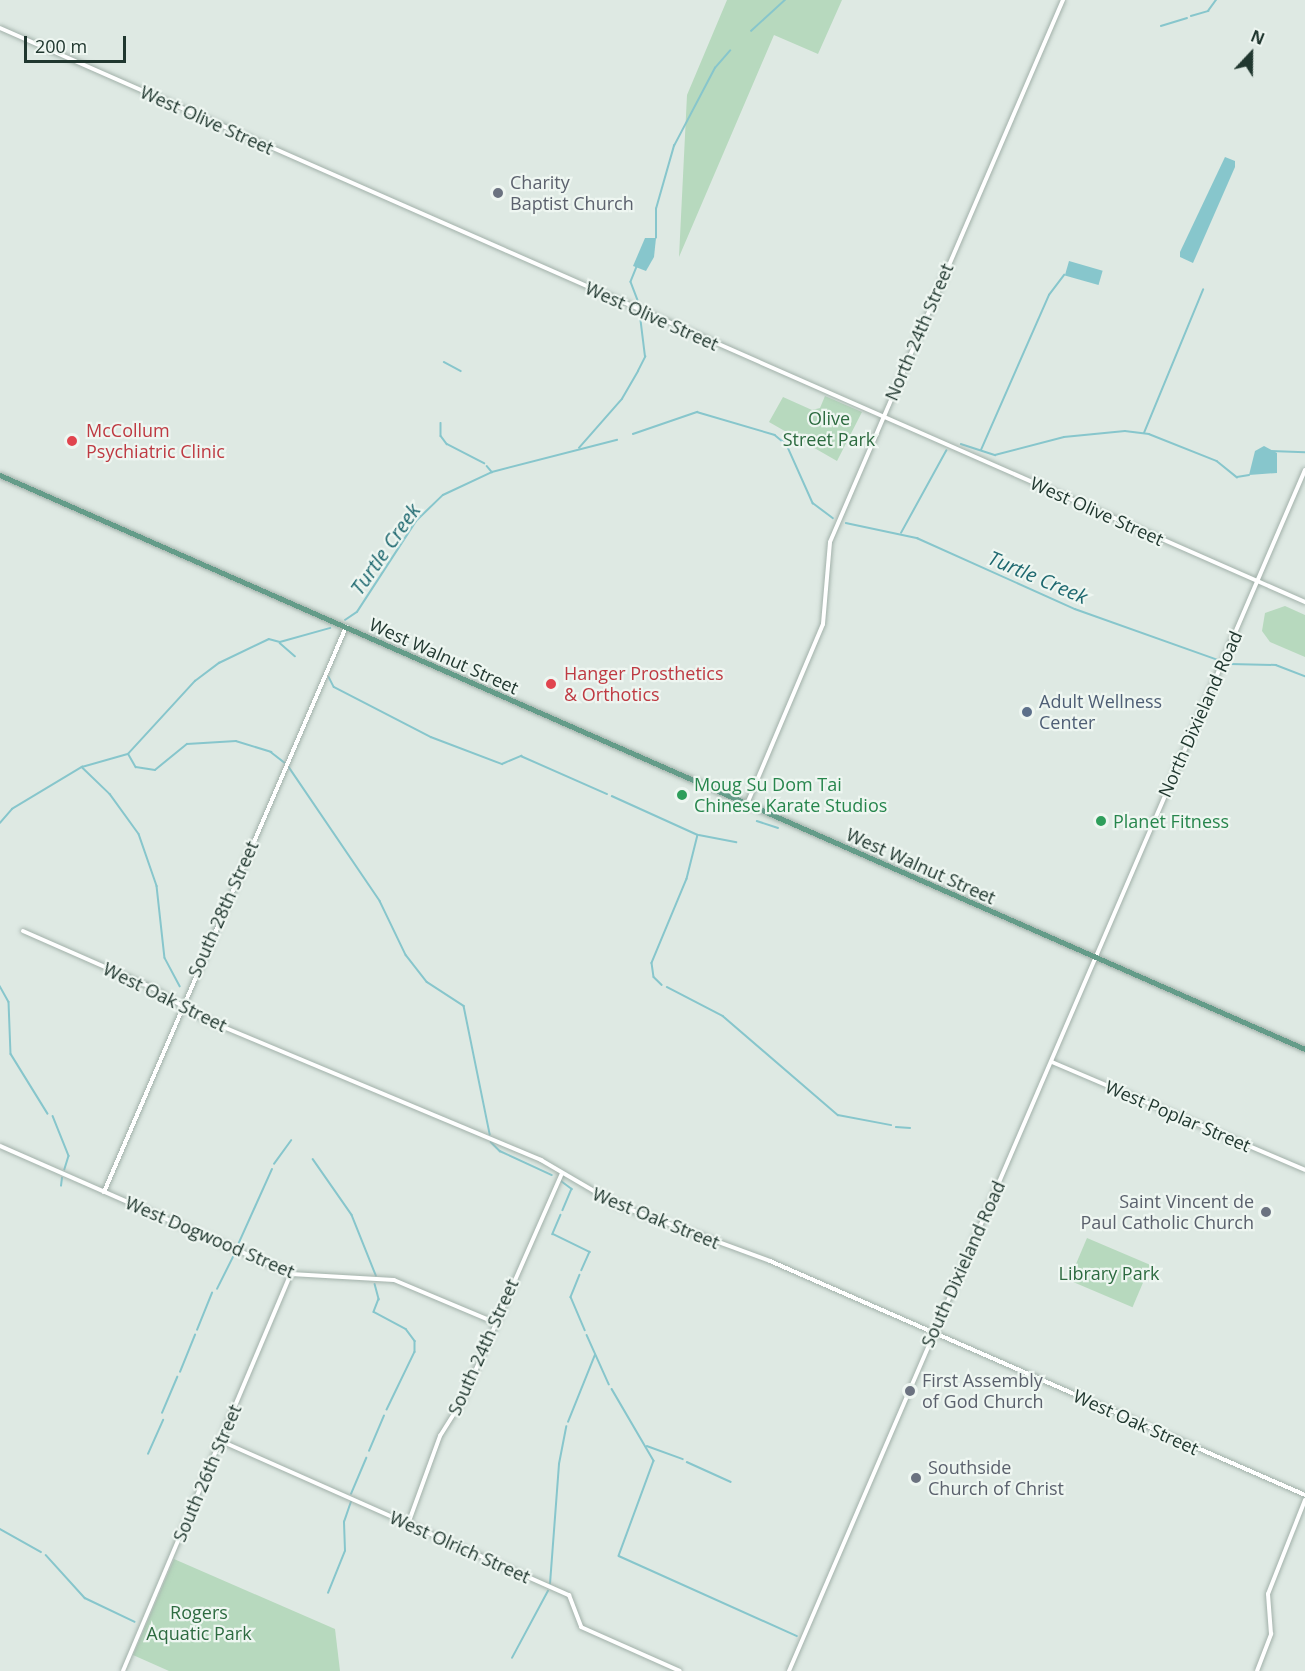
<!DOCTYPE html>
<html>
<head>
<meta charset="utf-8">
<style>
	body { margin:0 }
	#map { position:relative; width:1305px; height:1671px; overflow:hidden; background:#dee9e3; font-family:"Open Sans",sans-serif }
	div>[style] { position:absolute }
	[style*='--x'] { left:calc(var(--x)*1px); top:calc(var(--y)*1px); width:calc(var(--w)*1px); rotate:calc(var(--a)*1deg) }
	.green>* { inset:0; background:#b7d9be; transform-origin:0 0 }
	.water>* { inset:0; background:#87c6cc; transform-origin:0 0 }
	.stream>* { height:1.5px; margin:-0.75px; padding:0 0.75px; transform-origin:0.75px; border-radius:0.75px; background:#87c6cc }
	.roads { filter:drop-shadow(0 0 2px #a1b0a9) drop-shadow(0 0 2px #a1b0a9) }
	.tertiary>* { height:4px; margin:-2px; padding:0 2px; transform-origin:2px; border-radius:2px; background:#fff }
	.secondary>* { height:4px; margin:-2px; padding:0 2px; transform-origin:2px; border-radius:2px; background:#fff }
	.primary>* { height:4.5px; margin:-2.25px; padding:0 2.25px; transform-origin:2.25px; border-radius:2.25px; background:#649c89 }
	.dots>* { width:16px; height:16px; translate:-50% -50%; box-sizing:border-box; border:3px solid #eef6f1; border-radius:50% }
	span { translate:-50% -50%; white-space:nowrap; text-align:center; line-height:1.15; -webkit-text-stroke:4.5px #eef6f1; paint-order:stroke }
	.street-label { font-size:18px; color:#20372f }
	.worship-label { font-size:18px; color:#5b616d }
	.left { translate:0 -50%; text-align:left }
	.right { translate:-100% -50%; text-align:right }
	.park-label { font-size:18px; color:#2d6b40 }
	.health-label { font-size:18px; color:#be3a42 }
	.service-label { font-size:18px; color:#4e5e75 }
	.leisure-label { font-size:18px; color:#27864d }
	.water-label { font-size:20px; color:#1e686f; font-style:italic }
	.north { position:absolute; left:1221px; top:24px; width:60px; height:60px; -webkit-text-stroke:4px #eef6f1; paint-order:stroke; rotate:22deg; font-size:16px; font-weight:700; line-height:24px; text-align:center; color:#20372f }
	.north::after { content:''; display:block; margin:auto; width:21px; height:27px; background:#20372f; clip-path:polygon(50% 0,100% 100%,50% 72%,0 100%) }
	.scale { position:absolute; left:24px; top:36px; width:102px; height:27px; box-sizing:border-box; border:3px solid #20372f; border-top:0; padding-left:8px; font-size:18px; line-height:21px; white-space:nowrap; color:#20372f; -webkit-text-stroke:4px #eef6f1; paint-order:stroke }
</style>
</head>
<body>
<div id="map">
	<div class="green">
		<i style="clip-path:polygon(727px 0,842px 0,818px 54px,774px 35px,679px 257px,687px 95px)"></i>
		<i style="clip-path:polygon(825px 396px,862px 412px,837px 461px,769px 422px,783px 397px,812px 410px,820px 408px)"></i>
		<i style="clip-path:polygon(1285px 606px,1305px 615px,1305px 657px,1270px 642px,1262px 631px,1265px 613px)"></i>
		<i style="left:1087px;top:1238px;width:69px;height:46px;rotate:23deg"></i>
		<i style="clip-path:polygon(174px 1559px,335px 1629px,340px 1671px,169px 1671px,133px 1655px)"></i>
	</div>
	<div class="water">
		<i style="clip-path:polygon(1225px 157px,1235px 161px,1235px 167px,1193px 263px,1180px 257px,1180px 252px)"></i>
		<i style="clip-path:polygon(645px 238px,656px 238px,654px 257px,646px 271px,633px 266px)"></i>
		<i style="left:1069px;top:261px;width:35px;height:15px;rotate:16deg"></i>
		<i style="clip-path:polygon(1264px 446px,1277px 453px,1277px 473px,1249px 475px,1255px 451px)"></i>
	</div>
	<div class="stream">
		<i style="--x:1191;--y:16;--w:18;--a:-16"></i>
		<i style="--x:1208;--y:11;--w:14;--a:-54"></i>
		<i style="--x:1161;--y:26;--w:27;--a:-17"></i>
		<i style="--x:751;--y:31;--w:46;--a:-42.4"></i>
		<i style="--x:656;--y:238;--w:29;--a:-90"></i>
		<i style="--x:656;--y:209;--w:66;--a:-74.1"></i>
		<i style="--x:674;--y:146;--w:88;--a:-62.3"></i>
		<i style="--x:715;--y:68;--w:23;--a:-49"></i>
		<i style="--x:637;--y:267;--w:16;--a:112"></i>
		<i style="--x:631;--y:282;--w:19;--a:69"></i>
		<i style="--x:444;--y:362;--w:19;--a:28"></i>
		<i style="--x:441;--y:423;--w:13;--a:90"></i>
		<i style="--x:441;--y:436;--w:10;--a:53"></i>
		<i style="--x:447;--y:444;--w:42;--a:27.2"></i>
		<i style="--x:1144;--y:433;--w:155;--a:-67.6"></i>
		<i style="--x:633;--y:434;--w:68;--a:-19"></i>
		<i style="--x:697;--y:412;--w:81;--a:16.4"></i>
		<i style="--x:775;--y:435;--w:16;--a:40"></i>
		<i style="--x:787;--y:445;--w:64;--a:65.9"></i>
		<i style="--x:813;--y:503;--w:25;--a:37"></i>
		<i style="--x:961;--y:444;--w:36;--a:18"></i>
		<i style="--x:995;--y:455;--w:71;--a:-14.6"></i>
		<i style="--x:1064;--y:437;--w:61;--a:-5.6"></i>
		<i style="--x:1125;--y:431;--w:24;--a:7"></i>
		<i style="--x:1149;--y:434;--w:73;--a:21.7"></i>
		<i style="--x:1217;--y:461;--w:26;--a:39"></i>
		<i style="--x:1237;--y:477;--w:12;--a:-9"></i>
		<i style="--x:579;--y:448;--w:65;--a:-48.7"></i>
		<i style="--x:622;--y:399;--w:32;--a:-60"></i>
		<i style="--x:638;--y:371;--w:16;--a:-63"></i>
		<i style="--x:645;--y:357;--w:39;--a:-97"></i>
		<i style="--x:981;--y:450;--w:169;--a:-66.3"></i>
		<i style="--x:1049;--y:295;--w:25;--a:-53"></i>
		<i style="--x:1271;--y:451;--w:34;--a:2"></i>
		<i style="--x:487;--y:466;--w:8;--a:50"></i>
		<i style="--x:846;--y:523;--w:73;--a:11.9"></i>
		<i style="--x:917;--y:538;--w:173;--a:24.2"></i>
		<i style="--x:1075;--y:609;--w:152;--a:19.6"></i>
		<i style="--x:901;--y:533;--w:94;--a:-61.2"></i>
		<i style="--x:345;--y:620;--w:14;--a:-34"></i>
		<i style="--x:357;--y:612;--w:108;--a:-57"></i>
		<i style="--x:416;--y:521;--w:37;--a:-44"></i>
		<i style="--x:443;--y:495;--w:54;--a:-25.1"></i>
		<i style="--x:492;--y:472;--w:129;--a:-14.4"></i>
		<i style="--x:280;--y:643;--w:20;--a:41"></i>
		<i style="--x:1230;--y:664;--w:46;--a:1.2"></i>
		<i style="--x:1276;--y:665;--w:31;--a:21"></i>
		<i style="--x:329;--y:677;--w:11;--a:63"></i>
		<i style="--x:334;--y:687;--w:109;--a:27.3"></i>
		<i style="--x:431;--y:737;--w:76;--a:20.8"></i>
		<i style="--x:502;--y:764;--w:21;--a:-23"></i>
		<i style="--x:521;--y:756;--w:94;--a:23.8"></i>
		<i style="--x:129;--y:755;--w:14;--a:60"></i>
		<i style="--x:136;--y:767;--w:19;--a:9"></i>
		<i style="--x:155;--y:770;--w:41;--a:-39.1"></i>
		<i style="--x:187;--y:744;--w:49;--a:-3.5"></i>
		<i style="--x:236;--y:741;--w:37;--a:17"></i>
		<i style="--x:271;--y:752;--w:18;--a:38"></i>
		<i style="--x:82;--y:767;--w:39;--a:44"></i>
		<i style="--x:110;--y:794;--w:49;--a:54.1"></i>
		<i style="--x:139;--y:834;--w:55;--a:70.9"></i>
		<i style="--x:157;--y:886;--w:72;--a:83.7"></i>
		<i style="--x:165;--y:958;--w:32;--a:62"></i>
		<i style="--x:289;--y:767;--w:162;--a:55.8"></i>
		<i style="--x:380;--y:901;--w:60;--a:64.3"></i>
		<i style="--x:406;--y:955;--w:34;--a:52"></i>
		<i style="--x:427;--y:982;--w:44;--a:33"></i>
		<i style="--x:464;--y:1006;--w:131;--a:78.5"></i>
		<i style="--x:612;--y:796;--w:94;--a:24.4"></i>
		<i style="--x:698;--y:835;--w:45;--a:104"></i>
		<i style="--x:687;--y:879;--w:91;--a:112.6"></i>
		<i style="--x:652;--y:963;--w:14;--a:82"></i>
		<i style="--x:654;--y:977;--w:11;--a:45"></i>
		<i style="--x:757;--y:821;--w:22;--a:18"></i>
		<i style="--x:0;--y:823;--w:18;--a:-49"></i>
		<i style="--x:12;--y:809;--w:82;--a:-31"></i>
		<i style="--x:82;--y:767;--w:48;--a:-15.8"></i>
		<i style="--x:128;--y:754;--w:99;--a:-47.5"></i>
		<i style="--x:195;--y:681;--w:30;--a:-37"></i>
		<i style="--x:219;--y:663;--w:55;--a:-25.6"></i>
		<i style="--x:269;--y:639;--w:11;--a:15"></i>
		<i style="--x:280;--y:642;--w:52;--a:-15.6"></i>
		<i style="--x:699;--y:835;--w:38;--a:11"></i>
		<i style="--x:0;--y:986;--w:18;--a:61"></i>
		<i style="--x:9;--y:1002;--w:52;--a:87.8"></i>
		<i style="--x:11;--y:1054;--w:70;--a:58.3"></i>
		<i style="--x:667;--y:987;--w:63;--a:27.4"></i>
		<i style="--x:723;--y:1016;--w:152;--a:40.7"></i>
		<i style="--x:838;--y:1115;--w:54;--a:10.7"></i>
		<i style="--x:188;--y:1002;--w:25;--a:34"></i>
		<i style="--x:53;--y:1116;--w:43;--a:68.2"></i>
		<i style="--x:69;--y:1156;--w:14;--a:107"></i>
		<i style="--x:896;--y:1127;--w:14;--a:4"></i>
		<i style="--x:491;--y:1142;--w:13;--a:45"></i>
		<i style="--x:500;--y:1151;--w:57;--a:24.8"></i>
		<i style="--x:313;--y:1159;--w:68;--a:55.1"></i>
		<i style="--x:352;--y:1215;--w:65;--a:68.2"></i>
		<i style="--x:274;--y:1164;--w:29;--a:-54"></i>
		<i style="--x:560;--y:1180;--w:15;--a:37"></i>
		<i style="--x:572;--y:1189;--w:23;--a:113"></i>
		<i style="--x:61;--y:1186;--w:8;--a:-83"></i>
		<i style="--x:561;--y:1215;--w:21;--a:113"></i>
		<i style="--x:553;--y:1234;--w:41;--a:25.9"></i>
		<i style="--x:590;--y:1252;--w:20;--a:114"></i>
		<i style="--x:237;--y:1247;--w:85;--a:-65.8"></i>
		<i style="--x:580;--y:1275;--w:24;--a:112"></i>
		<i style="--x:571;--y:1297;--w:36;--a:67"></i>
		<i style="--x:375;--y:1284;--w:16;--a:75"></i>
		<i style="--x:379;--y:1299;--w:14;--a:111"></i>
		<i style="--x:374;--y:1312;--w:36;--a:28"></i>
		<i style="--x:406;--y:1329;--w:15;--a:53"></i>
		<i style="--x:415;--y:1341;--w:11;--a:90"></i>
		<i style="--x:415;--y:1352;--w:64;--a:115.8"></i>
		<i style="--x:217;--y:1289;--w:40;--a:-63.4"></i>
		<i style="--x:197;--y:1330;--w:40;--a:-68"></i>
		<i style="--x:587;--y:1335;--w:54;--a:65.8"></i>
		<i style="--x:180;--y:1372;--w:40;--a:-68"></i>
		<i style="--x:612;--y:1389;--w:83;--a:59.7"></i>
		<i style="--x:654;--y:1461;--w:101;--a:110.2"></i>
		<i style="--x:619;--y:1556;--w:195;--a:24.2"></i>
		<i style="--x:162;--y:1413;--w:39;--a:-67"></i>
		<i style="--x:568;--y:1422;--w:72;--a:-68.1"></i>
		<i style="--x:647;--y:1446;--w:38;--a:20"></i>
		<i style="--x:369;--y:1451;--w:38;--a:-67"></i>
		<i style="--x:148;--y:1454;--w:37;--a:-66"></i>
		<i style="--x:687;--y:1462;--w:48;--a:24.4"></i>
		<i style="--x:351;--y:1494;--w:39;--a:-67"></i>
		<i style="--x:0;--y:1529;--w:47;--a:29.3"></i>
		<i style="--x:46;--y:1555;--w:58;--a:47.8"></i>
		<i style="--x:85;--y:1598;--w:55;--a:25.6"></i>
		<i style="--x:550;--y:1584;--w:120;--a:-85.7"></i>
		<i style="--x:559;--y:1464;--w:38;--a:-79"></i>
		<i style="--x:328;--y:1593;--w:45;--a:-68"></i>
		<i style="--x:345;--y:1551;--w:29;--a:-92"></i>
		<i style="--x:344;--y:1522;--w:21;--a:-71"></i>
		<i style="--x:512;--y:1658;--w:76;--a:-61.8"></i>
	</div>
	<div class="roads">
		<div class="tertiary">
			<i style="--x:747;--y:804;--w:195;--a:-67.1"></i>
			<i style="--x:823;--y:624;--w:82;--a:-85.1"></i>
			<i style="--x:830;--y:542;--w:590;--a:-66.74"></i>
			<i style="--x:23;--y:931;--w:142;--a:23.7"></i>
			<i style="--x:153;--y:988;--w:57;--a:31.5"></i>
			<i style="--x:202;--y:1018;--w:368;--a:22.7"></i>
			<i style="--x:541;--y:1160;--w:89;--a:30.3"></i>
			<i style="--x:618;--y:1205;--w:162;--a:20.2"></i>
			<i style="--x:770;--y:1261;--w:584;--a:23.62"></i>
			<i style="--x:1052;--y:1062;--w:275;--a:23.1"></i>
			<i style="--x:0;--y:1146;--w:318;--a:23.7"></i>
			<i style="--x:291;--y:1274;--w:103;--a:3.3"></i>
			<i style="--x:394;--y:1280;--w:108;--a:22.8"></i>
			<i style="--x:104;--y:1192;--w:615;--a:-66.81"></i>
			<i style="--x:221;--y:1441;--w:381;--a:23.9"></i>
			<i style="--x:569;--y:1595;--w:34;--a:69"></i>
			<i style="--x:581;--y:1627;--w:108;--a:24"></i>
			<i style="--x:408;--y:1524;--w:94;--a:-70"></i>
			<i style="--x:440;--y:1436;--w:41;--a:-57.8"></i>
			<i style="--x:462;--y:1401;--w:249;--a:-66.3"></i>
			<i style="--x:123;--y:1671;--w:431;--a:-67.1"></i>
			<i style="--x:1257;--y:1671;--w:40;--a:-69"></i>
			<i style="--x:1271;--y:1634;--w:40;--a:-94.3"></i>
			<i style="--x:1268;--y:1594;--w:101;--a:-68.5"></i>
		</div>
		<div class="secondary">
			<i style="--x:0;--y:28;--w:1426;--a:23.74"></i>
			<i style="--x:789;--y:1671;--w:1307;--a:-66.75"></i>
		</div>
		<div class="primary">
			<i style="--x:0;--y:475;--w:1426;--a:23.74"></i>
		</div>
	</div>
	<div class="dots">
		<i style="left:498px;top:193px;background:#6b7280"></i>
		<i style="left:72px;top:441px;background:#e0444e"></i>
		<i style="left:551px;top:684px;background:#e0444e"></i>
		<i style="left:1027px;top:712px;background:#5c6f8a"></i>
		<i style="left:682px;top:795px;background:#2e9e5b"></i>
		<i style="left:1101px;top:821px;background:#2e9e5b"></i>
		<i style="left:1266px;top:1212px;background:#6b7280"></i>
		<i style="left:910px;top:1391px;background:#6b7280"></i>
		<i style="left:916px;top:1478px;background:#6b7280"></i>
	</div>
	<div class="street-label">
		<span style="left:207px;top:120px;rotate:24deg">West Olive Street</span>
		<span style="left:652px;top:316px;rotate:24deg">West Olive Street</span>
		<span style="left:919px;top:332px;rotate:-67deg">North 24th Street</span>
		<span style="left:1097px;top:511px;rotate:24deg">West Olive Street</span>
		<span style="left:444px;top:656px;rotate:24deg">West Walnut Street</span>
		<span style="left:1200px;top:714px;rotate:-66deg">North Dixieland Road</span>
		<span style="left:921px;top:866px;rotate:24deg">West Walnut Street</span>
		<span style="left:223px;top:909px;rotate:-66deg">South 28th Street</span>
		<span style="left:165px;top:997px;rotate:26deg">West Oak Street</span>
		<span style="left:1178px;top:1116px;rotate:23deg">West Poplar Street</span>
		<span style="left:656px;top:1218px;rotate:22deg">West Oak Street</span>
		<span style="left:210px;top:1237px;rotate:23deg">West Dogwood Street</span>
		<span style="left:963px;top:1264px;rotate:-66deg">South Dixieland Road</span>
		<span style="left:483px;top:1347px;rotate:-66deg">South 24th Street</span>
		<span style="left:1136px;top:1422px;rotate:24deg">West Oak Street</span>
		<span style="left:207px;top:1473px;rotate:-67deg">South 26th Street</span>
		<span style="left:460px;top:1547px;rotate:24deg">West Olrich Street</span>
	</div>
	<div class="worship-label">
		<span class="left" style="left:510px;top:193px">Charity<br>Baptist Church</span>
		<span class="right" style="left:1254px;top:1212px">Saint Vincent de<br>Paul Catholic Church</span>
		<span class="left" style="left:922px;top:1391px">First Assembly<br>of God Church</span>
		<span class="left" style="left:928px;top:1478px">Southside<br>Church of Christ</span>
	</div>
	<div class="park-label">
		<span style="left:829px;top:429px">Olive<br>Street Park</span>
		<span style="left:1109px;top:1273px">Library Park</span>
		<span style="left:199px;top:1623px">Rogers<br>Aquatic Park</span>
	</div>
	<div class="health-label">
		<span class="left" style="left:86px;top:441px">McCollum<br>Psychiatric Clinic</span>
		<span class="left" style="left:564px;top:684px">Hanger Prosthetics<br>&amp; Orthotics</span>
	</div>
	<div class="service-label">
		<span class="left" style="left:1039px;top:712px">Adult Wellness<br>Center</span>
	</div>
	<div class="leisure-label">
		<span class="left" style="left:694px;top:795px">Moug Su Dom Tai<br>Chinese Karate Studios</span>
		<span class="left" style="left:1113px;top:821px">Planet Fitness</span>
	</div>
	<div class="water-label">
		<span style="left:385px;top:549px;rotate:-55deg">Turtle Creek</span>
		<span style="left:1038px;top:577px;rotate:23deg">Turtle Creek</span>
	</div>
	<div class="north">N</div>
	<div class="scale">200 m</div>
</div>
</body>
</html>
